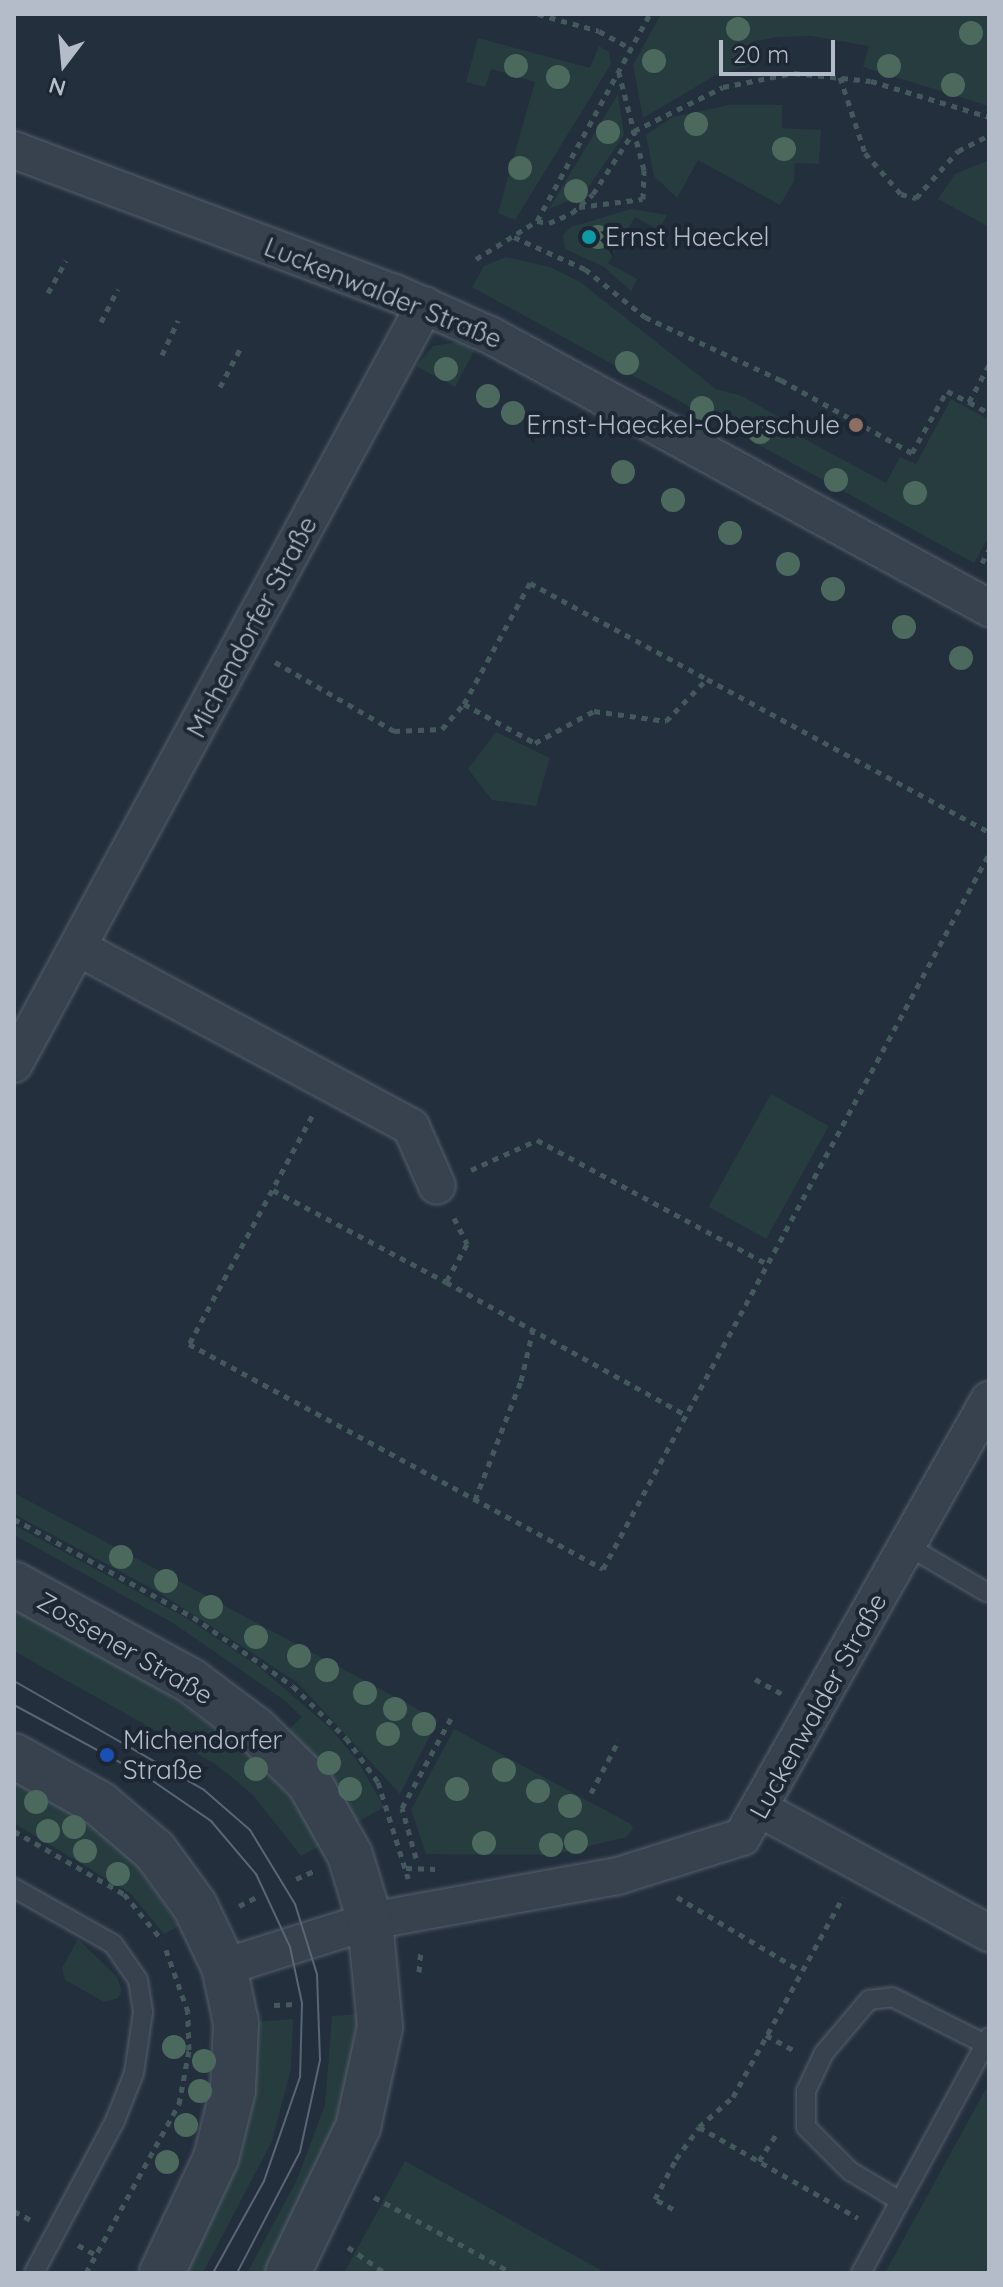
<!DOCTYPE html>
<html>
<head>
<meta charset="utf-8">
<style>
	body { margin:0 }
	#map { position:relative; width:1003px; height:2287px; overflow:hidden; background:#242f3e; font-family:Quicksand,sans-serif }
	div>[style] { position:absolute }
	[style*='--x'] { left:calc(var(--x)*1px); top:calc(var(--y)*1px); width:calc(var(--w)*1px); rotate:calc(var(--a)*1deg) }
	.green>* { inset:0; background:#263c3f; transform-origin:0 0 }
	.path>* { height:5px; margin-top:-2.5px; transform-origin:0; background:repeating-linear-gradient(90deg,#44595c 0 6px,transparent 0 12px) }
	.roads { filter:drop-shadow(0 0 2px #565f6c) drop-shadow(0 0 2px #565f6c) }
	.service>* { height:18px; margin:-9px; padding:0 9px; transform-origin:9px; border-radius:9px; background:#38414e }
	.minor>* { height:36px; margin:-18px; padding:0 18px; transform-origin:18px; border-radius:18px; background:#38414e }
	.tertiary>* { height:44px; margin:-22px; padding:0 22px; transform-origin:22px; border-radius:22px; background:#38414e }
	.tram>* { height:2px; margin:-1px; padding:0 1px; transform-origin:1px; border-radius:1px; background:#5a6575 }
	.trees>* { width:24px; height:24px; margin:-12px; border-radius:50%; background:#4b6a5d }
	.dots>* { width:22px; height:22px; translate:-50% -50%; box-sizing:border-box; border:4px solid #1d2633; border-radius:50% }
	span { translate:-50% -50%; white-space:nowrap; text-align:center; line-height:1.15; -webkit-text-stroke:8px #1d2633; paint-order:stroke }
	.poi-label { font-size:26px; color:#b4bcc9 }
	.left { translate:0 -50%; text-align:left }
	.right { translate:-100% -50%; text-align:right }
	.street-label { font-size:26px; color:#b4bcc9 }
	.frame { position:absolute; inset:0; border:16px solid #b4bcc9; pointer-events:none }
	.north { position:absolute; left:24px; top:24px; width:80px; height:80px; -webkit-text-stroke:6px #1d2633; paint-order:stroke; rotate:196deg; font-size:22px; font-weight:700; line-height:32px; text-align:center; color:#b4bcc9 }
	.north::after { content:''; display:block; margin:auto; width:28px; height:36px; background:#b4bcc9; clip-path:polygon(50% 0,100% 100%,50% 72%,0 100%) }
	.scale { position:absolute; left:719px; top:40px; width:116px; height:36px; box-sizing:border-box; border:4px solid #b4bcc9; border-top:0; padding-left:10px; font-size:24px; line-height:28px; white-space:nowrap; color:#b4bcc9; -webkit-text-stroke:6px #1d2633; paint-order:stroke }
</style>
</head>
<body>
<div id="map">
	<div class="green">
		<i style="clip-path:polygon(661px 14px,989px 14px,989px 106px,863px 67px,869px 46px,811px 36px,777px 37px,751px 42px,754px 65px,716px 75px,643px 118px,633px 65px)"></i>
		<i style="clip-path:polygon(478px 38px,590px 68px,599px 46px,609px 52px,611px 64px,515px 220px,498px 213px,535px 82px,491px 69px,485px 87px,466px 82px)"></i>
		<i style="clip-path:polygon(618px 94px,624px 135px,583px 195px,549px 209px)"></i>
		<i style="clip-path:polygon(729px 105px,782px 105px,782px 128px,821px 130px,819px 164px,795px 163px,794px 181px,780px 205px,698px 160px,677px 198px,654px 176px,646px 135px,673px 117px)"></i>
		<i style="clip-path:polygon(989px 160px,989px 227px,938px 199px,955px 174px)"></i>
		<i style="clip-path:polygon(631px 209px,667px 215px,659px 230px,635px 217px,608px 263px,637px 279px,631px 291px,604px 267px,565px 249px,563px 235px,571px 227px)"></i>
		<i style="clip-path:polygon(506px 257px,550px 267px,580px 282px,716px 389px,742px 396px,777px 416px,775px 423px,886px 483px,900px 457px,916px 464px,951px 399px,989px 420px,989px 536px,974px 563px,472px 287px,484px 266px)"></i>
		<i style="clip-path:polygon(457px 342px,475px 349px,455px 387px,416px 366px,433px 346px)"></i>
		<i style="clip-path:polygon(496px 732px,550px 758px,536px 806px,492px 800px,468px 769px)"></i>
		<i style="left:771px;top:1094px;width:66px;height:129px;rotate:29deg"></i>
		<i style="clip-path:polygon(14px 1493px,438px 1720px,400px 1794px,298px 1683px,160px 1593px,14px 1514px)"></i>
		<i style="clip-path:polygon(14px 1525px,188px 1619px,258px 1666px,330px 1728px,357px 1760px,384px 1807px,356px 1823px,284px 1734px,302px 1717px,284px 1700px,173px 1623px,14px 1535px)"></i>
		<i style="clip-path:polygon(14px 1607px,135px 1673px,240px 1745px,293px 1800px,322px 1845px,301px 1856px,253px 1795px,217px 1765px,14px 1651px)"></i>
		<i style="clip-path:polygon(454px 1729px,631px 1824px,633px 1828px,627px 1837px,551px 1855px,426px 1854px,411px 1810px)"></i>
		<i style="clip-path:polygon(14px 1776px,73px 1808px,132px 1858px,179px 1926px,164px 1934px,130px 1893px,14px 1823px)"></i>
		<i style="clip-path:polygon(78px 1939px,117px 1977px,122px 1991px,118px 1998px,104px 2002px,65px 1980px,62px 1968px)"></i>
		<i style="clip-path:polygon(359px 2014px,338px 2130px,268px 2273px,247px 2273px,296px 2182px,325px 2105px,332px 2016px)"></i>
		<i style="clip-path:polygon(293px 2019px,291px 2069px,272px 2141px,203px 2273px,181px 2273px,240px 2156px,249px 2119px,254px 2022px)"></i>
		<i style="clip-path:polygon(989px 2083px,989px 2273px,885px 2273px)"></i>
		<i style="clip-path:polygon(405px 2161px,606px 2273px,344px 2273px)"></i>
	</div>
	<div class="path">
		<i style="--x:538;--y:14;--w:63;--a:15.6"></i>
		<i style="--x:599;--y:31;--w:37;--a:29"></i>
		<i style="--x:840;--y:77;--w:80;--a:71.8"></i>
		<i style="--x:865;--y:153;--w:55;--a:48.7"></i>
		<i style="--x:901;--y:194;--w:16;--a:15"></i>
		<i style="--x:916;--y:198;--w:63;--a:-48.2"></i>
		<i style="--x:958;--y:151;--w:35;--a:-27"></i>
		<i style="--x:579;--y:207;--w:64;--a:-7.1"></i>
		<i style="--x:643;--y:199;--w:29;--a:-88"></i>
		<i style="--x:644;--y:170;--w:100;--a:-104.5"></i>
		<i style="--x:537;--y:221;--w:12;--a:9"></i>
		<i style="--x:549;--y:223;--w:25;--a:-23"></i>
		<i style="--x:572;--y:213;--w:28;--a:-42"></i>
		<i style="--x:593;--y:194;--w:75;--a:-56.9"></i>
		<i style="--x:634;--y:131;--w:99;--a:-26.3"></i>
		<i style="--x:723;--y:87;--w:72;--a:-11.2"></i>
		<i style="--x:794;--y:73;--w:77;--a:5.9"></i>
		<i style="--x:871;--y:81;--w:123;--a:17"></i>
		<i style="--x:514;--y:237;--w:78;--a:24.3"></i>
		<i style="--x:585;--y:269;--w:77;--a:38.7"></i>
		<i style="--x:645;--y:317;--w:150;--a:24.9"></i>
		<i style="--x:781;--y:380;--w:150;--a:29.1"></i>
		<i style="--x:912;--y:453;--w:71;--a:-60.6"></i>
		<i style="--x:947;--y:391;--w:25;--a:27"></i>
		<i style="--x:969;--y:402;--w:42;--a:-61.6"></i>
		<i style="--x:476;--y:259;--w:72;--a:-31.9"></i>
		<i style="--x:537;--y:221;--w:236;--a:-61.4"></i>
		<i style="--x:48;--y:293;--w:37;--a:-61"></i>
		<i style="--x:101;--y:322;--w:37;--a:-63"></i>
		<i style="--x:162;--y:355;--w:38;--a:-65"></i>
		<i style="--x:220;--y:387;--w:43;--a:-62.2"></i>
		<i style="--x:969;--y:402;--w:23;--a:29"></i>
		<i style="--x:982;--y:563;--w:15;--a:-62"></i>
		<i style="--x:275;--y:662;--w:138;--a:30.1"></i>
		<i style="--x:394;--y:731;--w:48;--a:-2.4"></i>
		<i style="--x:442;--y:729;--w:33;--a:-49"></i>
		<i style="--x:464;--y:704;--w:81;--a:28.8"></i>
		<i style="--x:535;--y:743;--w:67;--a:-28.5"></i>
		<i style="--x:594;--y:711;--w:73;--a:7.9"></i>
		<i style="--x:666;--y:721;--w:59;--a:-45.7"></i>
		<i style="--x:707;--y:679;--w:321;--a:28.5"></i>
		<i style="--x:464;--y:704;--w:138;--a:-61.4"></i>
		<i style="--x:530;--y:583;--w:201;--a:28.5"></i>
		<i style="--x:312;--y:1116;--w:259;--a:118.3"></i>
		<i style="--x:189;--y:1344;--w:471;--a:28.5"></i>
		<i style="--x:603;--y:1569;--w:813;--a:-61.64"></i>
		<i style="--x:471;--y:1170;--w:72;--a:-24.4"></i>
		<i style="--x:537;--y:1140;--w:261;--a:28.3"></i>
		<i style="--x:273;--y:1190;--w:196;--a:28"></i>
		<i style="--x:454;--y:1218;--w:29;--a:63"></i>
		<i style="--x:467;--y:1244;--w:43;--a:118.9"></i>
		<i style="--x:446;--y:1282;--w:274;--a:29"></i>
		<i style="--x:475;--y:1500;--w:128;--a:-68.9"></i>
		<i style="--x:521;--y:1381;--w:52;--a:-76.8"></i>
		<i style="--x:14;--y:1519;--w:204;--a:28.7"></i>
		<i style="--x:193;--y:1617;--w:121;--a:34.6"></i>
		<i style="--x:293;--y:1686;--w:74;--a:44.5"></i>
		<i style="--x:346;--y:1738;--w:54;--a:54"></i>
		<i style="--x:378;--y:1782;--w:101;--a:72.6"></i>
		<i style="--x:755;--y:1679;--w:31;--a:29"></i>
		<i style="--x:591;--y:1793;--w:60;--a:-62.2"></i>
		<i style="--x:14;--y:1831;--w:127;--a:29.8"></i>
		<i style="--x:124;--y:1894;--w:60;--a:50.4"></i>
		<i style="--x:416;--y:1858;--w:52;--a:-105.6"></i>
		<i style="--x:402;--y:1808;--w:102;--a:-61.4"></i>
		<i style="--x:406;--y:1868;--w:29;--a:2"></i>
		<i style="--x:296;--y:1879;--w:20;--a:-24"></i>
		<i style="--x:677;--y:1897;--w:144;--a:30.8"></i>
		<i style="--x:239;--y:1906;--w:22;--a:-27"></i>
		<i style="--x:419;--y:1972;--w:22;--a:-85"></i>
		<i style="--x:274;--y:2005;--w:20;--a:-3"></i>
		<i style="--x:766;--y:2035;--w:31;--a:29"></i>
		<i style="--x:699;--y:2127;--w:183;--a:29.8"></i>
		<i style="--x:759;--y:2161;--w:35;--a:-57"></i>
		<i style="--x:374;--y:2197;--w:158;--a:28.8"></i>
		<i style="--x:673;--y:2209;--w:21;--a:-151"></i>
		<i style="--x:655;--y:2199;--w:45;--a:-62.3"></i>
		<i style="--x:676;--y:2159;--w:39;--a:-54"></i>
		<i style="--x:699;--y:2127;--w:45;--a:-41.4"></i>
		<i style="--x:733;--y:2097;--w:228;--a:-61.2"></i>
		<i style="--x:14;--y:2211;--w:19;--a:28"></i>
		<i style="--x:78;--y:2245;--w:21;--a:29"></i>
		<i style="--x:348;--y:2247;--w:45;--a:35.1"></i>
		<i style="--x:86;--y:2273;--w:193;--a:-61.2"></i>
		<i style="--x:179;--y:2104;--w:55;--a:-79.5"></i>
		<i style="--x:189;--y:2050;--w:38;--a:-92"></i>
		<i style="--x:188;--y:2012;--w:66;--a:-109.5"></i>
	</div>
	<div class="roads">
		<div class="service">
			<i style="--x:908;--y:1546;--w:91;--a:30.5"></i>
			<i style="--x:14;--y:1888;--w:114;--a:29.5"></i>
			<i style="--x:113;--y:1944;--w:44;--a:55.2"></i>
			<i style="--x:138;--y:1980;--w:32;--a:81"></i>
			<i style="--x:143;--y:2012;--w:62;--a:98.4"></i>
			<i style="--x:134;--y:2073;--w:52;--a:111.6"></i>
			<i style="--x:115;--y:2121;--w:172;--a:118.1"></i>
			<i style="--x:900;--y:2201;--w:58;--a:-149"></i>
			<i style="--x:850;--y:2171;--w:62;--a:-135"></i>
			<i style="--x:806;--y:2127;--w:36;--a:-90"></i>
			<i style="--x:806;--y:2091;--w:42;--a:-64.7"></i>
			<i style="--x:824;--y:2053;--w:70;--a:-49.7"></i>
			<i style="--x:869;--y:2000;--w:23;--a:-7"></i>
			<i style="--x:892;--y:1997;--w:104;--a:26.8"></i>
			<i style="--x:861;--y:2273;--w:268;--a:-61.5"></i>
		</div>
		<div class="minor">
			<i style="--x:14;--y:150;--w:407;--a:20.6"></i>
			<i style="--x:395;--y:293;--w:106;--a:23.9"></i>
			<i style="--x:492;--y:336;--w:567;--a:28.69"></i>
			<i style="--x:79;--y:948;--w:377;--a:28.3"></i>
			<i style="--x:411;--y:1127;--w:64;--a:66.2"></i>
			<i style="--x:14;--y:1064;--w:863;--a:-61.56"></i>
			<i style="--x:762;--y:1810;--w:258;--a:28.5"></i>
			<i style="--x:224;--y:1967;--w:153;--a:-17.5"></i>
			<i style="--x:370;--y:1921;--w:252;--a:-10.3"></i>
			<i style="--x:618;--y:1876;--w:130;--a:-17.5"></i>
			<i style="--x:742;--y:1837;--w:502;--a:-60.52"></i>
		</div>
		<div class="tertiary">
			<i style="--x:14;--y:1584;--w:202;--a:28.7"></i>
			<i style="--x:191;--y:1681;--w:80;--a:36.9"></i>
			<i style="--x:255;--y:1729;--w:76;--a:44.5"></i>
			<i style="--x:309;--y:1782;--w:84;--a:60.7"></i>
			<i style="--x:350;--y:1855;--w:69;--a:73.1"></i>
			<i style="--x:370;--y:1921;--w:106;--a:84.6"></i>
			<i style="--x:380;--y:2027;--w:102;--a:102.4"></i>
			<i style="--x:358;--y:2127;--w:162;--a:115.6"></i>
			<i style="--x:14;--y:1756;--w:98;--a:29.2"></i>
			<i style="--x:100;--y:1804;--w:72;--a:40.5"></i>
			<i style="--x:155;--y:1851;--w:68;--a:54"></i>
			<i style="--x:195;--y:1906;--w:68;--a:64.6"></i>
			<i style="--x:224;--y:1967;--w:57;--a:77.9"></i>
			<i style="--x:236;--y:2023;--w:67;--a:92.6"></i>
			<i style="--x:233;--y:2090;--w:70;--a:104"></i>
			<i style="--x:216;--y:2158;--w:127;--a:115.2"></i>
		</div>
	</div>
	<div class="tram">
		<i style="--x:14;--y:1681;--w:219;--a:29.8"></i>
		<i style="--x:204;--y:1790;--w:61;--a:41"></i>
		<i style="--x:250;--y:1830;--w:87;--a:58.7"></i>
		<i style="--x:295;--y:1904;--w:73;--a:72.6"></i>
		<i style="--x:317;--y:1974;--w:86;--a:88"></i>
		<i style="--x:320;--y:2060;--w:94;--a:102.3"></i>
		<i style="--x:300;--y:2152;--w:136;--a:117.5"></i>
		<i style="--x:14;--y:1705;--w:151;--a:28.4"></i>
		<i style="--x:147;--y:1777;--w:78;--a:34.5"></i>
		<i style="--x:211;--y:1821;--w:70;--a:49.7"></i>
		<i style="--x:256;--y:1874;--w:81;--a:65"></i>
		<i style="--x:290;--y:1947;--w:57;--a:77.9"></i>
		<i style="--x:302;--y:2003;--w:74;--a:91.5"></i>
		<i style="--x:300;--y:2077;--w:110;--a:109.1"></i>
		<i style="--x:264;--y:2181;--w:105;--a:119"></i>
	</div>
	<div class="trees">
		<i style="left:738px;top:29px"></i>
		<i style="left:971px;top:33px"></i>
		<i style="left:654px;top:61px"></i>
		<i style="left:516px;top:66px"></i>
		<i style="left:889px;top:66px"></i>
		<i style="left:558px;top:77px"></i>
		<i style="left:953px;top:85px"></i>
		<i style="left:696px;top:124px"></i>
		<i style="left:608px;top:132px"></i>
		<i style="left:784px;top:149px"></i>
		<i style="left:520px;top:168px"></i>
		<i style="left:576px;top:191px"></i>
		<i style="left:598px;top:237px"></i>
		<i style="left:627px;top:363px"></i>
		<i style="left:446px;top:369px"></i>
		<i style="left:488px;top:396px"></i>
		<i style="left:702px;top:408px"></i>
		<i style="left:513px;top:413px"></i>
		<i style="left:760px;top:432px"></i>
		<i style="left:623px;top:472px"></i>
		<i style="left:836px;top:480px"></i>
		<i style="left:915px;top:493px"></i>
		<i style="left:673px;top:500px"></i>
		<i style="left:730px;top:533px"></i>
		<i style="left:788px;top:564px"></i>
		<i style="left:833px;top:589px"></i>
		<i style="left:904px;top:627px"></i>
		<i style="left:961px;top:658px"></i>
		<i style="left:121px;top:1557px"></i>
		<i style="left:166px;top:1581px"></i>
		<i style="left:211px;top:1607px"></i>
		<i style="left:256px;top:1637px"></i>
		<i style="left:299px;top:1656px"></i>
		<i style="left:327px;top:1670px"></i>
		<i style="left:365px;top:1693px"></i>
		<i style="left:395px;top:1709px"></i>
		<i style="left:424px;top:1724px"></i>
		<i style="left:388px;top:1734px"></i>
		<i style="left:329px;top:1763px"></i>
		<i style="left:256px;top:1769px"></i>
		<i style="left:504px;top:1770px"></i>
		<i style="left:350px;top:1789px"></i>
		<i style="left:457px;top:1789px"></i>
		<i style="left:538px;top:1791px"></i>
		<i style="left:36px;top:1802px"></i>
		<i style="left:570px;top:1806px"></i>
		<i style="left:74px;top:1827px"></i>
		<i style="left:48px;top:1831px"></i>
		<i style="left:576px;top:1842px"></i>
		<i style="left:484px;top:1843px"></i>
		<i style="left:551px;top:1845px"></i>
		<i style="left:85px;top:1851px"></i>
		<i style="left:118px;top:1874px"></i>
		<i style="left:174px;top:2047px"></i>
		<i style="left:204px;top:2061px"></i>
		<i style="left:200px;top:2091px"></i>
		<i style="left:186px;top:2125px"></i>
		<i style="left:167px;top:2162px"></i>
	</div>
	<div class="dots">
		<i style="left:589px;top:237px;background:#0f9aa8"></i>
		<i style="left:856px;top:425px;background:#8d6e63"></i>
		<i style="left:107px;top:1755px;background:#1a4fb4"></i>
	</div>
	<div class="poi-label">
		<span class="left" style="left:605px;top:237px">Ernst Haeckel</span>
		<span class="right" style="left:840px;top:425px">Ernst-Haeckel-Oberschule</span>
		<span class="left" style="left:123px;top:1755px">Michendorfer<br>Straße</span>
	</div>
	<div class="street-label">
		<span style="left:383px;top:293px;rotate:22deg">Luckenwalder Straße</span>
		<span style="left:252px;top:627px;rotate:-62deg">Michendorfer Straße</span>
		<span style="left:125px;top:1648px;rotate:30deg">Zossener Straße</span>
		<span style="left:818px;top:1706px;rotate:-61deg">Luckenwalder Straße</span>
	</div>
	<div class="frame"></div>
	<div class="north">N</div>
	<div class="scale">20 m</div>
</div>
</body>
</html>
